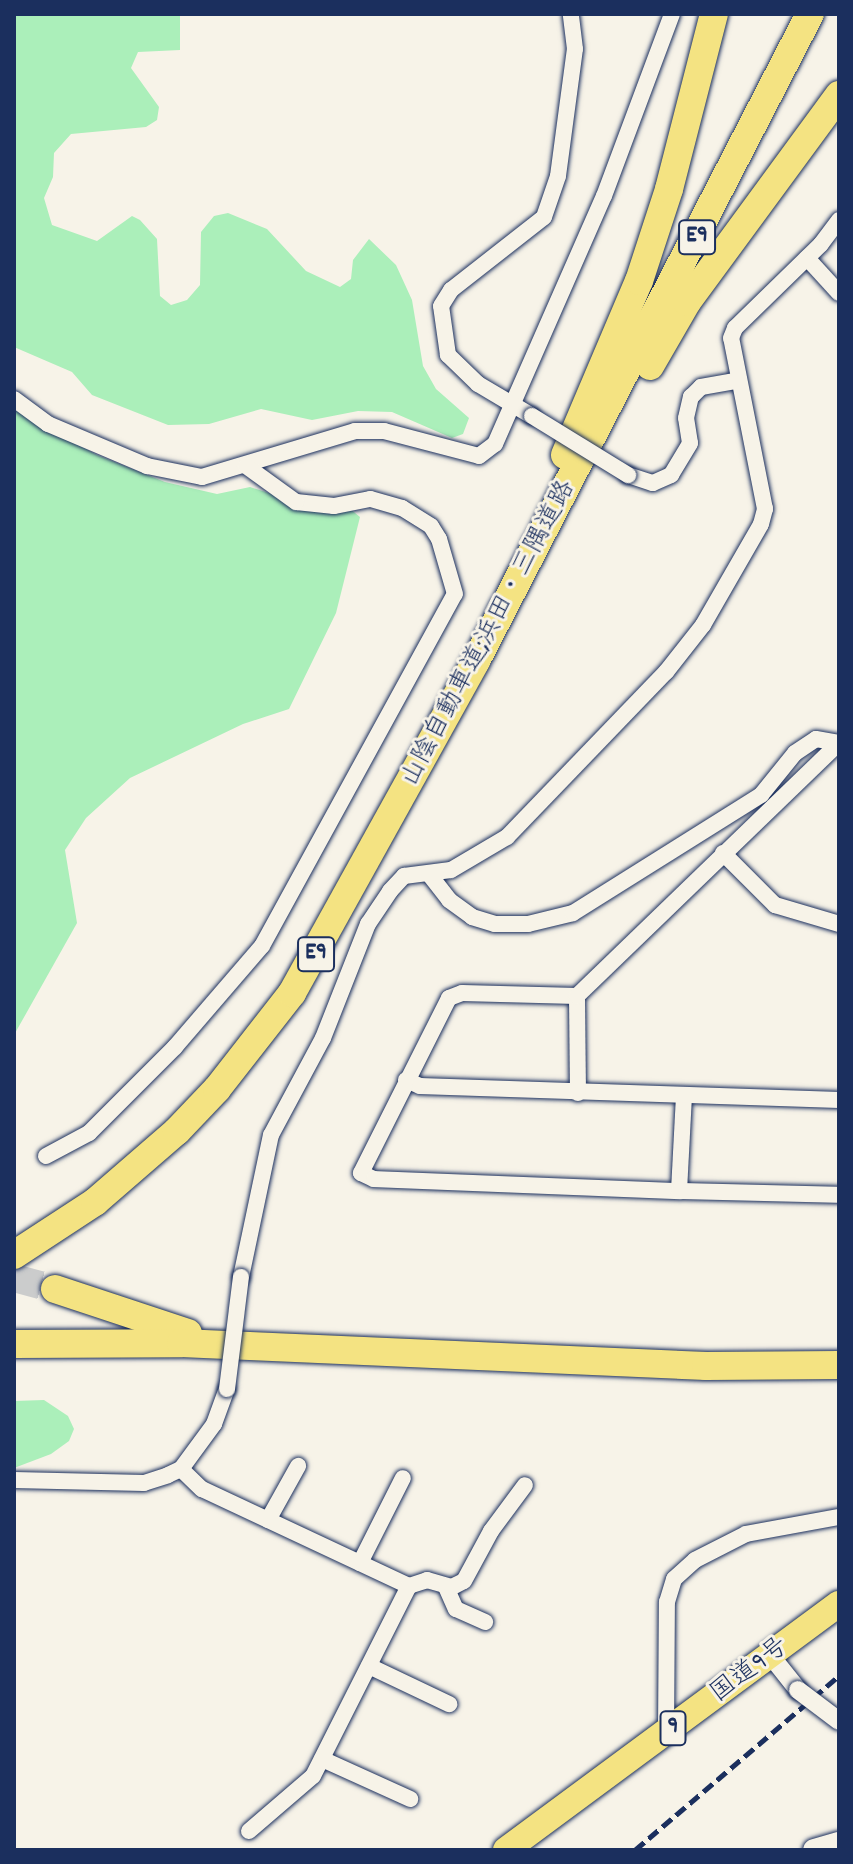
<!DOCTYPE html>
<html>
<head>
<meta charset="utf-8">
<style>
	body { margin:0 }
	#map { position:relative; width:853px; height:1864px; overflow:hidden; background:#f7f3e8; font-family:Dekko,"Klee One",sans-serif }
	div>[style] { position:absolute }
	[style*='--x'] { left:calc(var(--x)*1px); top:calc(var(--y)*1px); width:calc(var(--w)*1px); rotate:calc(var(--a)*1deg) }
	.green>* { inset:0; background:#abefba }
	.motorway-tunnel>* { height:28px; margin-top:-14px; transform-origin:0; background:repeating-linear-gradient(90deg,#cbcccc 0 28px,transparent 0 42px) }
	.roads { filter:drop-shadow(0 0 2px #1b2f5e) drop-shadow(0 0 2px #1b2f5e) }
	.minor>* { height:16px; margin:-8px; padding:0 8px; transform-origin:8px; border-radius:8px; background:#f7f3e8 }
	.tertiary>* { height:18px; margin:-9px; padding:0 9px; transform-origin:9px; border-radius:9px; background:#f7f3e8 }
	.secondary>* { height:22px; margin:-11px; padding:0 11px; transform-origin:11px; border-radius:11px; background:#f7f3e8 }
	.trunk>* { height:26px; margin:-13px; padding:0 13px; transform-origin:13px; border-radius:13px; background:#f4e382 }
	.motorway>* { height:28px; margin:-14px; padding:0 14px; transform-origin:14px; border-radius:14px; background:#f4e382 }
	.rail>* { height:5px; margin-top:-2.5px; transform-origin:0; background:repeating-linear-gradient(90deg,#1b2f5e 0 12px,transparent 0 18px) }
	.bridges { filter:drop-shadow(0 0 2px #1b2f5e) drop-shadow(0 0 2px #1b2f5e) }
	.minor-bridge>* { height:16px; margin:-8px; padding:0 8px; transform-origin:8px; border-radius:8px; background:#f7f3e8 }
	.tertiary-bridge>* { height:18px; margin:-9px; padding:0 9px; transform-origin:9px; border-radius:9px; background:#f7f3e8 }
	span { translate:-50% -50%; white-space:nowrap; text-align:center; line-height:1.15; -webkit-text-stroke:6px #f7f3e8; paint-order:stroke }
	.shield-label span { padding:2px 6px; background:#f7f3e8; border:2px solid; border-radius:6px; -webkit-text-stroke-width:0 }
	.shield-label { font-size:24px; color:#1b2f5e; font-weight:700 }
	.street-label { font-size:26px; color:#1b2f5e }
	.frame { position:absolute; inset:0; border:16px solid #1b2f5e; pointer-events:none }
</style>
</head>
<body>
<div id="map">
	<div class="green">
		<i style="clip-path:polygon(14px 14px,180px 16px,180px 50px,138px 52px,131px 68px,159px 107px,157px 120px,146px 127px,71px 134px,54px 153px,53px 177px,44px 198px,52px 225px,97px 241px,132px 216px,140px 220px,157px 239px,160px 296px,171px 305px,187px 300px,200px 285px,201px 232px,214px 216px,228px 213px,267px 229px,306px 271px,340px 287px,351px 279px,353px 260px,369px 239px,396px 265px,412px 300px,423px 366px,436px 389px,469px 418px,463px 434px,452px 438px,392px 412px,358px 411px,312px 420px,261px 409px,209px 424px,168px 425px,92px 395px,72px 372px,14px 347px)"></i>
		<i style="clip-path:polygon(14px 409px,97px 455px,165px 482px,217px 494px,250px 487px,332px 513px,349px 508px,360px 517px,336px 613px,289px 709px,243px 724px,130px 778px,86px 818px,65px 850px,77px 923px,14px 1035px)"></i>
		<i style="clip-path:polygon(44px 1400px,68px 1416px,74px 1429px,69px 1441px,51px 1454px,14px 1468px,14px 1401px)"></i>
	</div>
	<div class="motorway-tunnel">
		<i style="--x:14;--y:1278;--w:42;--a:15"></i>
	</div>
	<div class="roads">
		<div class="minor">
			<i style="--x:807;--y:258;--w:47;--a:47.6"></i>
			<i style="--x:14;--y:399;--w:42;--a:36.3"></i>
			<i style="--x:48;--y:424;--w:108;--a:23"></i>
			<i style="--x:147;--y:466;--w:56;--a:11.3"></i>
			<i style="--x:202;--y:477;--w:160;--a:-16.7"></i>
			<i style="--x:355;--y:431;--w:29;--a:0"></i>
			<i style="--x:384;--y:431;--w:98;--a:14.7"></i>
			<i style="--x:479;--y:456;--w:20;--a:-37"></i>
			<i style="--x:495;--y:444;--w:271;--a:-66.3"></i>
			<i style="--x:604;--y:196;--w:194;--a:-69.5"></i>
			<i style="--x:532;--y:416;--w:63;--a:-149.3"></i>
			<i style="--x:478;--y:384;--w:42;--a:-136"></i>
			<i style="--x:448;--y:355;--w:49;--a:-98.1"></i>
			<i style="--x:441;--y:306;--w:19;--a:-58"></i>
			<i style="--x:451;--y:290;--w:118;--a:-38.1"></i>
			<i style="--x:544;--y:217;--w:43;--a:-71.1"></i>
			<i style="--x:558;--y:176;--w:128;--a:-82.4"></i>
			<i style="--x:575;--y:49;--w:35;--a:-97"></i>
			<i style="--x:628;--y:475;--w:26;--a:18"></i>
			<i style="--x:653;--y:483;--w:20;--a:-24"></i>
			<i style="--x:671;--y:475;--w:37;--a:-59"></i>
			<i style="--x:690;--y:443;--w:25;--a:-99"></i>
			<i style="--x:686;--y:418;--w:22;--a:-77"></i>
			<i style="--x:691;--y:397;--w:14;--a:-45"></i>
			<i style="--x:701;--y:387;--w:36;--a:-10"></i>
			<i style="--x:723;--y:853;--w:74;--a:45"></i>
			<i style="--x:775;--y:905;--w:67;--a:16.5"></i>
			<i style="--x:429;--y:874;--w:33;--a:52"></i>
			<i style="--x:449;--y:900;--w:29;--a:36"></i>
			<i style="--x:472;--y:917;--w:24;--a:17"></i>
			<i style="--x:495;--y:924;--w:33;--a:0"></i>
			<i style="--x:528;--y:924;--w:46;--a:-13.7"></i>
			<i style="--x:573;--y:913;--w:222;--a:-32.1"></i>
			<i style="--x:761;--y:795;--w:54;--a:-51"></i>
			<i style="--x:795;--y:753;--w:25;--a:-34"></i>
			<i style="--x:816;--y:739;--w:23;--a:10"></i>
			<i style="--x:577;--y:996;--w:115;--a:-178.5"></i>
			<i style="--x:462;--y:993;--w:14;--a:159"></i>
			<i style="--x:449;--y:998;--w:196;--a:116.7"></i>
			<i style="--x:361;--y:1173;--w:14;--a:25"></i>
			<i style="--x:374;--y:1179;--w:305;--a:2.3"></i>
			<i style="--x:679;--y:1191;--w:95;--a:-87"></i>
			<i style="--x:406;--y:1080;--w:15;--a:23"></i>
			<i style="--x:420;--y:1086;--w:419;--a:1.9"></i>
			<i style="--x:578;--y:1093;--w:97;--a:-90.6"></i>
			<i style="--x:577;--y:996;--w:364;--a:-44"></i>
			<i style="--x:46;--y:1156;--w:49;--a:-28.1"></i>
			<i style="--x:89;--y:1133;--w:122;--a:-45"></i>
			<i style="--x:175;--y:1047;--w:133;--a:-49.3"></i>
			<i style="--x:262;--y:946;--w:401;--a:-61.3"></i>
			<i style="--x:455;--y:594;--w:57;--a:-106.2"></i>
			<i style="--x:439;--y:539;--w:15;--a:-122"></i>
			<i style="--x:431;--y:526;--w:34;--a:-148"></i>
			<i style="--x:402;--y:508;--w:33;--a:-164"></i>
			<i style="--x:370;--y:499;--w:37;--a:169"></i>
			<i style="--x:334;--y:506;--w:38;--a:-174"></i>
			<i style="--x:296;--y:502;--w:62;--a:-144.2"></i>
			<i style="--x:679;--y:1191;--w:160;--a:1.4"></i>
			<i style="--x:241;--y:1277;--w:145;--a:-78.1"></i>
			<i style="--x:271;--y:1135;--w:110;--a:-61.8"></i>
			<i style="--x:323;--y:1038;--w:123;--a:-68.5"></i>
			<i style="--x:368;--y:924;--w:40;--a:-56"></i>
			<i style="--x:390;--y:891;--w:21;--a:-47"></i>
			<i style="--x:404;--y:876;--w:47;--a:-7.3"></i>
			<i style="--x:451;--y:870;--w:65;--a:-30.5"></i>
			<i style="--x:507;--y:837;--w:229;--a:-46.1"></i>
			<i style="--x:666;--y:672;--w:60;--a:-51.8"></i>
			<i style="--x:703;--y:625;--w:116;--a:-60.1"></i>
			<i style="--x:761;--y:524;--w:16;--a:-75"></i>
			<i style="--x:765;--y:509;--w:174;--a:-101.2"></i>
			<i style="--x:731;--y:338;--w:11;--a:-68"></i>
			<i style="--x:735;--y:328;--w:120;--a:-44.3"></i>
			<i style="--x:821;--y:244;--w:30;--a:-53"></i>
			<i style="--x:181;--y:1469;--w:29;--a:44"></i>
			<i style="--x:202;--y:1489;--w:229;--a:25.1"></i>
			<i style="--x:14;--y:1480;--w:130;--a:1.3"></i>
			<i style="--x:144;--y:1483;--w:25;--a:-18"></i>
			<i style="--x:168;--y:1475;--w:14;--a:-25"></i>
			<i style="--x:181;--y:1469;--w:56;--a:-53.7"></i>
			<i style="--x:214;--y:1424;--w:37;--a:-70"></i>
			<i style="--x:268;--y:1520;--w:62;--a:-60.9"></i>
			<i style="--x:360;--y:1563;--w:95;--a:-63.2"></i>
			<i style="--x:446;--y:1587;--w:24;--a:66"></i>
			<i style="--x:456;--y:1609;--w:32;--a:24"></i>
			<i style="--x:369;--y:1666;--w:89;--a:25.4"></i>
			<i style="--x:666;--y:1734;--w:132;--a:-89.6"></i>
			<i style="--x:667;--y:1602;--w:24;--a:-73"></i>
			<i style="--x:674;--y:1579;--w:28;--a:-42"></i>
			<i style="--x:695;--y:1560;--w:57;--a:-27"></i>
			<i style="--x:746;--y:1534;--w:95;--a:-10.4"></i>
			<i style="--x:322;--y:1759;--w:97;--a:24.4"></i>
			<i style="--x:249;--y:1831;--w:84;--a:-40.7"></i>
			<i style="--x:313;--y:1776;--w:213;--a:-63.2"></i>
			<i style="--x:409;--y:1586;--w:19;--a:-18"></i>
			<i style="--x:427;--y:1580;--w:26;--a:16"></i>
			<i style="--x:452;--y:1587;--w:13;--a:-27"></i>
			<i style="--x:464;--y:1581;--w:57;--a:-61.6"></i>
			<i style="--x:491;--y:1531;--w:57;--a:-53.5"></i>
		</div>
		<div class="tertiary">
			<i style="--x:771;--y:1656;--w:43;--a:51.5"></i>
		</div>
		<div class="secondary">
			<i style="--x:814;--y:1850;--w:26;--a:-16"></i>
		</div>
		<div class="trunk">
			<i style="--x:506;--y:1850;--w:414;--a:-36.5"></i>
		</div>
		<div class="motorway">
			<i style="--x:650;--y:366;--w:74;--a:-60"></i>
			<i style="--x:687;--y:302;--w:257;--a:-53.7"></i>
			<i style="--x:565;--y:455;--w:189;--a:-67"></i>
			<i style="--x:639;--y:281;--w:97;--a:-71.9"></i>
			<i style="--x:669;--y:189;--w:181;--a:-75.6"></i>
			<i style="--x:14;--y:1255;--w:97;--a:-33.2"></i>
			<i style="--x:95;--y:1202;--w:108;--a:-40.9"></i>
			<i style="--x:177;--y:1131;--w:58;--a:-46.4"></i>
			<i style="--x:217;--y:1089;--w:122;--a:-52"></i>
			<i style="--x:292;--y:993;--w:380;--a:-61"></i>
			<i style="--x:476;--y:661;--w:728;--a:-62.7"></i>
			<i style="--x:55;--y:1289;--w:140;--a:18.3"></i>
			<i style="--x:14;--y:1344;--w:167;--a:-0.3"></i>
			<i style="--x:181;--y:1343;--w:526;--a:2.51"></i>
			<i style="--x:706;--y:1366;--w:133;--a:-0.4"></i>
		</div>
	</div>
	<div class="rail">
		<i style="--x:635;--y:1850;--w:268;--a:-40.5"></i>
	</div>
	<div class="bridges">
		<div class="minor-bridge">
			<i style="--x:532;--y:416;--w:113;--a:31.6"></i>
			<i style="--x:227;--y:1389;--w:113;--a:-82.9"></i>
		</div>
		<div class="tertiary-bridge">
			<i style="--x:798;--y:1690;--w:51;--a:37.1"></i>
		</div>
	</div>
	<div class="shield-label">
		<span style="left:697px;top:237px">E9</span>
		<span style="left:316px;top:954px">E9</span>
		<span style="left:673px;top:1728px">9</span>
	</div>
	<div class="street-label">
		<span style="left:489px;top:634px;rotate:-62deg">山陰自動車道;浜田・三隅道路</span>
		<span style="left:750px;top:1671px;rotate:-37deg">国道9号</span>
	</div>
	<div class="frame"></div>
</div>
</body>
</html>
